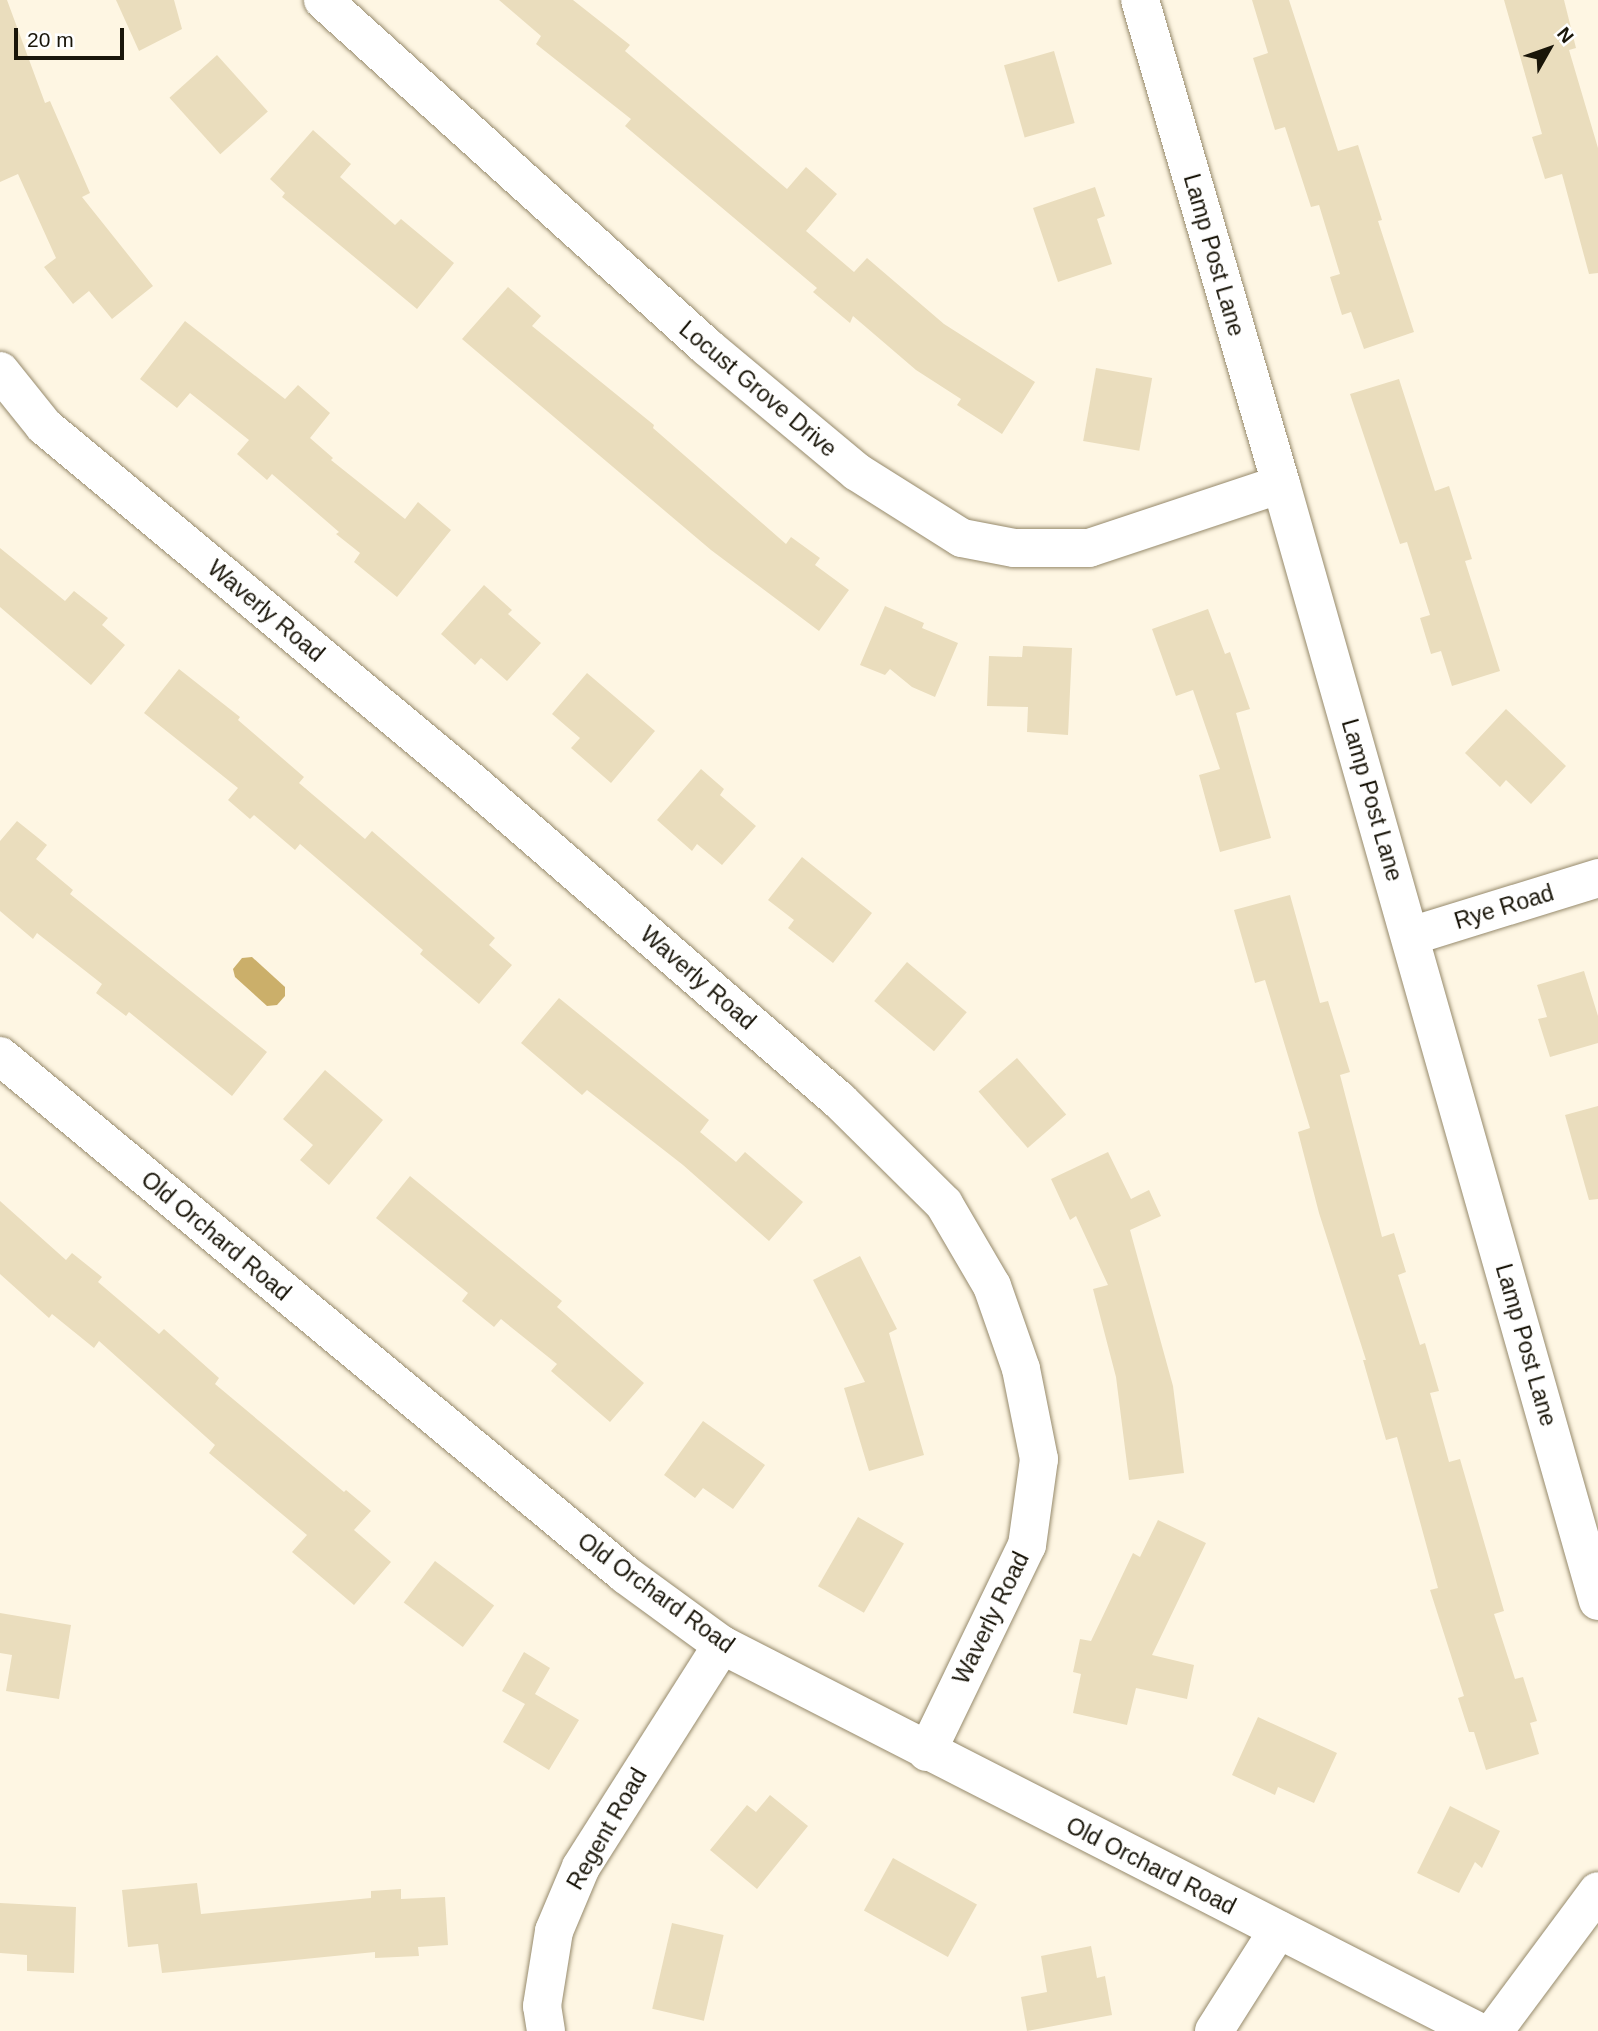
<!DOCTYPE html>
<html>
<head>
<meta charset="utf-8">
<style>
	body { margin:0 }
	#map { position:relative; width:1598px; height:2031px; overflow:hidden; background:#fef6e3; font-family:Helvetica,sans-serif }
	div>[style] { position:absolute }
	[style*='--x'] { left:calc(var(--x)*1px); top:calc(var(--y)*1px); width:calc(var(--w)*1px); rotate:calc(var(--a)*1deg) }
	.water>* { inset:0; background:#cbaf6a }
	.building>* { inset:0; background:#eaddbd; transform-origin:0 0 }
	.roads { filter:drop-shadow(0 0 2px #968a6c) drop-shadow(0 0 2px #968a6c) }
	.minor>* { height:38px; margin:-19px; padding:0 19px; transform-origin:19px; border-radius:19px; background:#fff }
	span { translate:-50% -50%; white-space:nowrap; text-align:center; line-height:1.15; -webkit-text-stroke:6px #fff; paint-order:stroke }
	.street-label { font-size:23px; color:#191509 }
	.north { position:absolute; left:1514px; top:14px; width:70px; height:70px; -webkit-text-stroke:5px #fff; paint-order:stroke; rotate:50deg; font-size:19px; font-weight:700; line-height:28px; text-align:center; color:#191509 }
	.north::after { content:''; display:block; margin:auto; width:24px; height:32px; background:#191509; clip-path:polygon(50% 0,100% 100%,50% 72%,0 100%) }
	.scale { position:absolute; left:14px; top:28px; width:110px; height:32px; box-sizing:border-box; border:4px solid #191509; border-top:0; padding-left:9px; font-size:21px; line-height:24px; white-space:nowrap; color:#191509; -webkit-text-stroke:5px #fff; paint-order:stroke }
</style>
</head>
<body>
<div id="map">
	<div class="water">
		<i style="clip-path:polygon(252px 957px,285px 987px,285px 996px,277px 1005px,267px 1006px,235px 977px,233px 969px,242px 958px)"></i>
	</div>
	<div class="building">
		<i style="clip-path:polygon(0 0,7px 0,45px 103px,50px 101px,90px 193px,82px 197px,153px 286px,112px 319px,89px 291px,73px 304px,44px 267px,56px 258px,18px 174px,0 182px)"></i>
		<i style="clip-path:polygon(116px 0,174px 0,182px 29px,139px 51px)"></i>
		<i style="clip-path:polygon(499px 0,573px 0,630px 45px,625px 51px,787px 189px,806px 167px,837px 194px,806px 231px,854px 272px,867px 258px,944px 324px,1035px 382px,1002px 434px,957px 405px,961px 399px,916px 370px,853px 316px,850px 323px,813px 292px,817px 288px,625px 126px,631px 119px,536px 44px,541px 36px)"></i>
		<i style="clip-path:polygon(1252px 0,1289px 0,1338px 151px,1358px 145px,1382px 220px,1378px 221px,1414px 332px,1364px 349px,1351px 312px,1342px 315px,1330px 277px,1340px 274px,1319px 205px,1311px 207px,1285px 127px,1275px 130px,1253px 58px,1268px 53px)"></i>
		<i style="clip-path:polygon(1504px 0,1564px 0,1576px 48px,1569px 50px,1598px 148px,1598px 273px,1589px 274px,1562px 174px,1545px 179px,1532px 137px,1542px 134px)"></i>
		<i style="left:1054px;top:51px;width:75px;height:52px;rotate:74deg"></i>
		<i style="left:217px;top:55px;width:76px;height:64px;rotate:48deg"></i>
		<i style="clip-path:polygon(313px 130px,351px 164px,340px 177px,395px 225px,401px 219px,454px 263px,417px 309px,282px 197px,285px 193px,270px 179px)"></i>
		<i style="clip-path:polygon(1095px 187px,1105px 216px,1097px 219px,1112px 264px,1058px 282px,1033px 208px)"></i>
		<i style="clip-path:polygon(508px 287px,541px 316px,532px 326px,654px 425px,653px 428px,786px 544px,791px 537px,820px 558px,815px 565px,849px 590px,819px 631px,711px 550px,462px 339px)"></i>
		<i style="clip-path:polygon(185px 321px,285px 399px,298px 385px,330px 413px,310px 438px,333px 458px,331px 460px,405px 519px,418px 502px,451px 530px,397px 597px,354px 562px,360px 553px,336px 534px,339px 532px,272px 474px,267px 480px,237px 454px,249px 440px,190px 393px,177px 408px,140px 379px)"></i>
		<i style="left:1096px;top:368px;width:57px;height:74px;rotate:10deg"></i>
		<i style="clip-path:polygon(1399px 379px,1435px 491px,1449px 486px,1472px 559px,1465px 561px,1500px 671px,1452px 686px,1441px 651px,1431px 654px,1420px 618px,1430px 615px,1407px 542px,1400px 544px,1350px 394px)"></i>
		<i style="clip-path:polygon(0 548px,65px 601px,74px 591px,108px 618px,102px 625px,125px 645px,91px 685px,0 607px)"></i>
		<i style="clip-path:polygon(484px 585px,512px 610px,508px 614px,541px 643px,507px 681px,481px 658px,475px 665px,441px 634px)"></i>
		<i style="clip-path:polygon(885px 606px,924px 623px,922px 628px,958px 643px,935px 697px,912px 687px,890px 669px,885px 675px,860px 665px)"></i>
		<i style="clip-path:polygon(1208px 609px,1225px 654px,1230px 652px,1250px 709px,1236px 713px,1271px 838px,1220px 852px,1199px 775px,1220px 769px,1193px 690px,1176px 696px,1152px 629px)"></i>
		<i style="clip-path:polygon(1023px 646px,1072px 648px,1068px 735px,1027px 732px,1028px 707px,987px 706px,989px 656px,1022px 657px)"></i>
		<i style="clip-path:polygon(179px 669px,240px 717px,238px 720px,304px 777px,299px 783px,365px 839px,372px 831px,495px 938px,489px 945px,512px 965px,479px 1004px,420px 954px,423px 950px,300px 844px,295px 850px,254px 815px,250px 819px,228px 800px,238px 788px,144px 713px)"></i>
		<i style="clip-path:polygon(587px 673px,655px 731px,611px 783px,571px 748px,580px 738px,552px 714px)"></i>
		<i style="clip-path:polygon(1506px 709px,1566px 766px,1531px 804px,1506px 780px,1500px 787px,1465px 753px)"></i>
		<i style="clip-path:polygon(701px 769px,724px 789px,720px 795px,756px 826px,722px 865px,697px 844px,692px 851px,657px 820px)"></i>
		<i style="clip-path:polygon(17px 821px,47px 845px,36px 859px,73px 890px,70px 894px,267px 1052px,232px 1096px,129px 1012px,126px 1016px,96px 993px,102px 984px,37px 933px,33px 939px,0 911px,0 841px)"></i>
		<i style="clip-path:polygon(802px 857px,872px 913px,833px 963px,788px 928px,794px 920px,768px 900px)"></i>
		<i style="clip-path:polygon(1290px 895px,1320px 1003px,1328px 1001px,1350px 1072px,1340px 1075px,1382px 1237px,1394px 1233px,1406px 1272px,1398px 1275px,1420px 1345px,1425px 1343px,1439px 1391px,1430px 1393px,1449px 1462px,1460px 1459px,1504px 1611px,1494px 1614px,1515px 1679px,1523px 1677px,1537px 1721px,1530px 1723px,1539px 1754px,1486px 1770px,1474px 1732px,1469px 1732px,1458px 1698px,1464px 1696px,1430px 1590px,1438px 1588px,1397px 1437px,1386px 1440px,1363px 1360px,1366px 1360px,1319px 1213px,1298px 1132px,1310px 1128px,1265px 980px,1255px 983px,1234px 910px)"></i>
		<i style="left:907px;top:962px;width:78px;height:51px;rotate:40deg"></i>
		<i style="clip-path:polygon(1584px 971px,1598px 1016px,1598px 1043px,1550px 1057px,1538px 1019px,1547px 1017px,1537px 985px)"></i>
		<i style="clip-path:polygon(559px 998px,709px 1120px,700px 1132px,736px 1162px,745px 1152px,803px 1202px,769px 1241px,683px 1165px,587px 1090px,582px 1095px,521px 1043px)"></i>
		<i style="left:1017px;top:1058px;width:75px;height:51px;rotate:49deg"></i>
		<i style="clip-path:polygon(325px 1070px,383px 1120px,329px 1185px,300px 1160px,313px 1145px,283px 1119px)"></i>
		<i style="clip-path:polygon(1598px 1106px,1598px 1199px,1589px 1200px,1565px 1115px)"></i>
		<i style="clip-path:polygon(1108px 1152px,1131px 1199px,1149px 1190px,1161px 1216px,1130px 1230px,1173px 1386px,1184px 1473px,1129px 1480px,1116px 1377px,1093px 1289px,1108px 1285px,1076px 1216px,1070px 1220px,1051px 1179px)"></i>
		<i style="clip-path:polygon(410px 1176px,562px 1301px,557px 1307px,644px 1383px,610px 1422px,551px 1371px,557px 1364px,501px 1319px,494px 1327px,462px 1301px,468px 1293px,376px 1218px)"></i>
		<i style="clip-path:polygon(0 1201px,66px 1260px,72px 1253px,102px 1277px,98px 1282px,159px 1334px,164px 1329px,219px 1378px,215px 1384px,344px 1492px,346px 1490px,371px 1511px,354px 1530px,391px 1562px,354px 1605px,292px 1552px,307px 1535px,209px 1453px,215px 1445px,99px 1341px,94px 1348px,52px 1314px,49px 1318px,0 1274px)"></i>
		<i style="clip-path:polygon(860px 1256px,897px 1329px,889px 1333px,924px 1455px,869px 1471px,844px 1388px,865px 1382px,813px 1280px)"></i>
		<i style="clip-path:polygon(703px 1421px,765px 1465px,733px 1509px,703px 1488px,695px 1498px,664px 1475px)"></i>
		<i style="left:858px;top:1517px;width:53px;height:80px;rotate:30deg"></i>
		<i style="clip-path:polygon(1158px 1520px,1206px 1543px,1152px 1655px,1194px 1665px,1187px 1699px,1136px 1688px,1127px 1725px,1073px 1713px,1081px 1674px,1073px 1672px,1080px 1639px,1091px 1641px,1133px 1553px,1140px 1557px)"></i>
		<i style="left:435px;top:1561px;width:74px;height:52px;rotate:37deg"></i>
		<i style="clip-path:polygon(0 1613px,71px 1625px,59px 1699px,6px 1691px,12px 1655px,0 1653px)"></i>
		<i style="clip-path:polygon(524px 1652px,550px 1668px,535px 1694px,579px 1720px,549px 1770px,503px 1742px,525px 1704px,502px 1691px)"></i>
		<i style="clip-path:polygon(1258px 1717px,1337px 1753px,1314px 1803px,1278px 1787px,1275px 1795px,1232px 1775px)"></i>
		<i style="clip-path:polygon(770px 1795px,808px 1826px,757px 1889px,710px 1850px,747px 1805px,756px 1812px)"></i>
		<i style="clip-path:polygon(1450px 1806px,1500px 1831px,1482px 1868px,1475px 1862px,1459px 1893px,1417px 1873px)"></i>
		<i style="left:893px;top:1858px;width:96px;height:60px;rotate:29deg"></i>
		<i style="clip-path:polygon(197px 1883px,201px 1914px,371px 1898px,371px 1891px,401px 1889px,401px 1899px,445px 1897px,448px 1945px,418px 1947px,419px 1956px,375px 1958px,375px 1952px,162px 1973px,158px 1944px,128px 1947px,122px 1890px)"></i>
		<i style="clip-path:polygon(0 1903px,76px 1907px,74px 1973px,27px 1971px,27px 1955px,0 1953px)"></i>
		<i style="left:672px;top:1923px;width:53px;height:88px;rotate:13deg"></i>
		<i style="clip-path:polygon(1091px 1946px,1097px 1978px,1105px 1976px,1112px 2015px,1027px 2031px,1021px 1997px,1047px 1992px,1041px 1956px)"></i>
	</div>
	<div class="roads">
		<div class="minor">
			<i style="--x:323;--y:0;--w:518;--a:42.1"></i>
			<i style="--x:707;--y:347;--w:195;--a:39.8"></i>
			<i style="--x:857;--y:472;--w:124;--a:32.2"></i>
			<i style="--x:962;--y:538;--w:53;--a:10.9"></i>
			<i style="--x:1014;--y:548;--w:75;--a:0"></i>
			<i style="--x:1089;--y:548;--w:202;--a:-18.4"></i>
			<i style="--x:1140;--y:0;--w:504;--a:73.76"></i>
			<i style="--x:1281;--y:484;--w:1161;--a:74.16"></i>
			<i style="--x:0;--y:371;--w:70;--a:51.3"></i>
			<i style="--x:44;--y:426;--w:550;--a:39.77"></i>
			<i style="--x:467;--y:778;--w:493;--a:40.9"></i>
			<i style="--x:840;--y:1101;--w:146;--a:44.7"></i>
			<i style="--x:944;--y:1204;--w:95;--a:59.7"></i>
			<i style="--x:992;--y:1286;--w:88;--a:70.7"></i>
			<i style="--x:1021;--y:1369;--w:92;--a:78.7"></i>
			<i style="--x:1039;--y:1459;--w:87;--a:97.9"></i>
			<i style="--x:1027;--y:1545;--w:230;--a:115.8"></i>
			<i style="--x:1411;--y:936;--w:196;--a:-17.2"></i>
			<i style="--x:0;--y:1056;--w:813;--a:39.66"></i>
			<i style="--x:626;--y:1575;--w:119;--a:36.1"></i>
			<i style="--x:722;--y:1645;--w:848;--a:27.08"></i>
			<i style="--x:546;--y:2031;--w:25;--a:-99"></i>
			<i style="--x:542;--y:2006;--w:76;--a:-80.9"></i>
			<i style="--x:554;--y:1931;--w:69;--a:-67.1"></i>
			<i style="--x:581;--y:1867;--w:263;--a:-57.6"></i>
			<i style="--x:1214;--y:2031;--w:120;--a:-57.6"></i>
			<i style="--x:1494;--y:2031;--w:174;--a:-53.4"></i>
		</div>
	</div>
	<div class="street-label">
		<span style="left:1214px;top:255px;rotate:74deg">Lamp Post Lane</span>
		<span style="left:758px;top:389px;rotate:40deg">Locust Grove Drive</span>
		<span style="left:266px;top:611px;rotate:40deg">Waverly Road</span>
		<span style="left:1372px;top:800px;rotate:74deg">Lamp Post Lane</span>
		<span style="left:1504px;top:907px;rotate:-17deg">Rye Road</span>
		<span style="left:698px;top:978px;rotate:41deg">Waverly Road</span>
		<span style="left:216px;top:1236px;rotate:40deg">Old Orchard Road</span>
		<span style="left:1526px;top:1345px;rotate:74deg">Lamp Post Lane</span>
		<span style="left:656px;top:1593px;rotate:36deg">Old Orchard Road</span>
		<span style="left:991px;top:1618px;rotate:-64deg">Waverly Road</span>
		<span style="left:607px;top:1829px;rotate:-60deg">Regent Road</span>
		<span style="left:1151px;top:1866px;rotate:27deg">Old Orchard Road</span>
	</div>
	<div class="north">N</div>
	<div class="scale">20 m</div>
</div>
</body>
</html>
